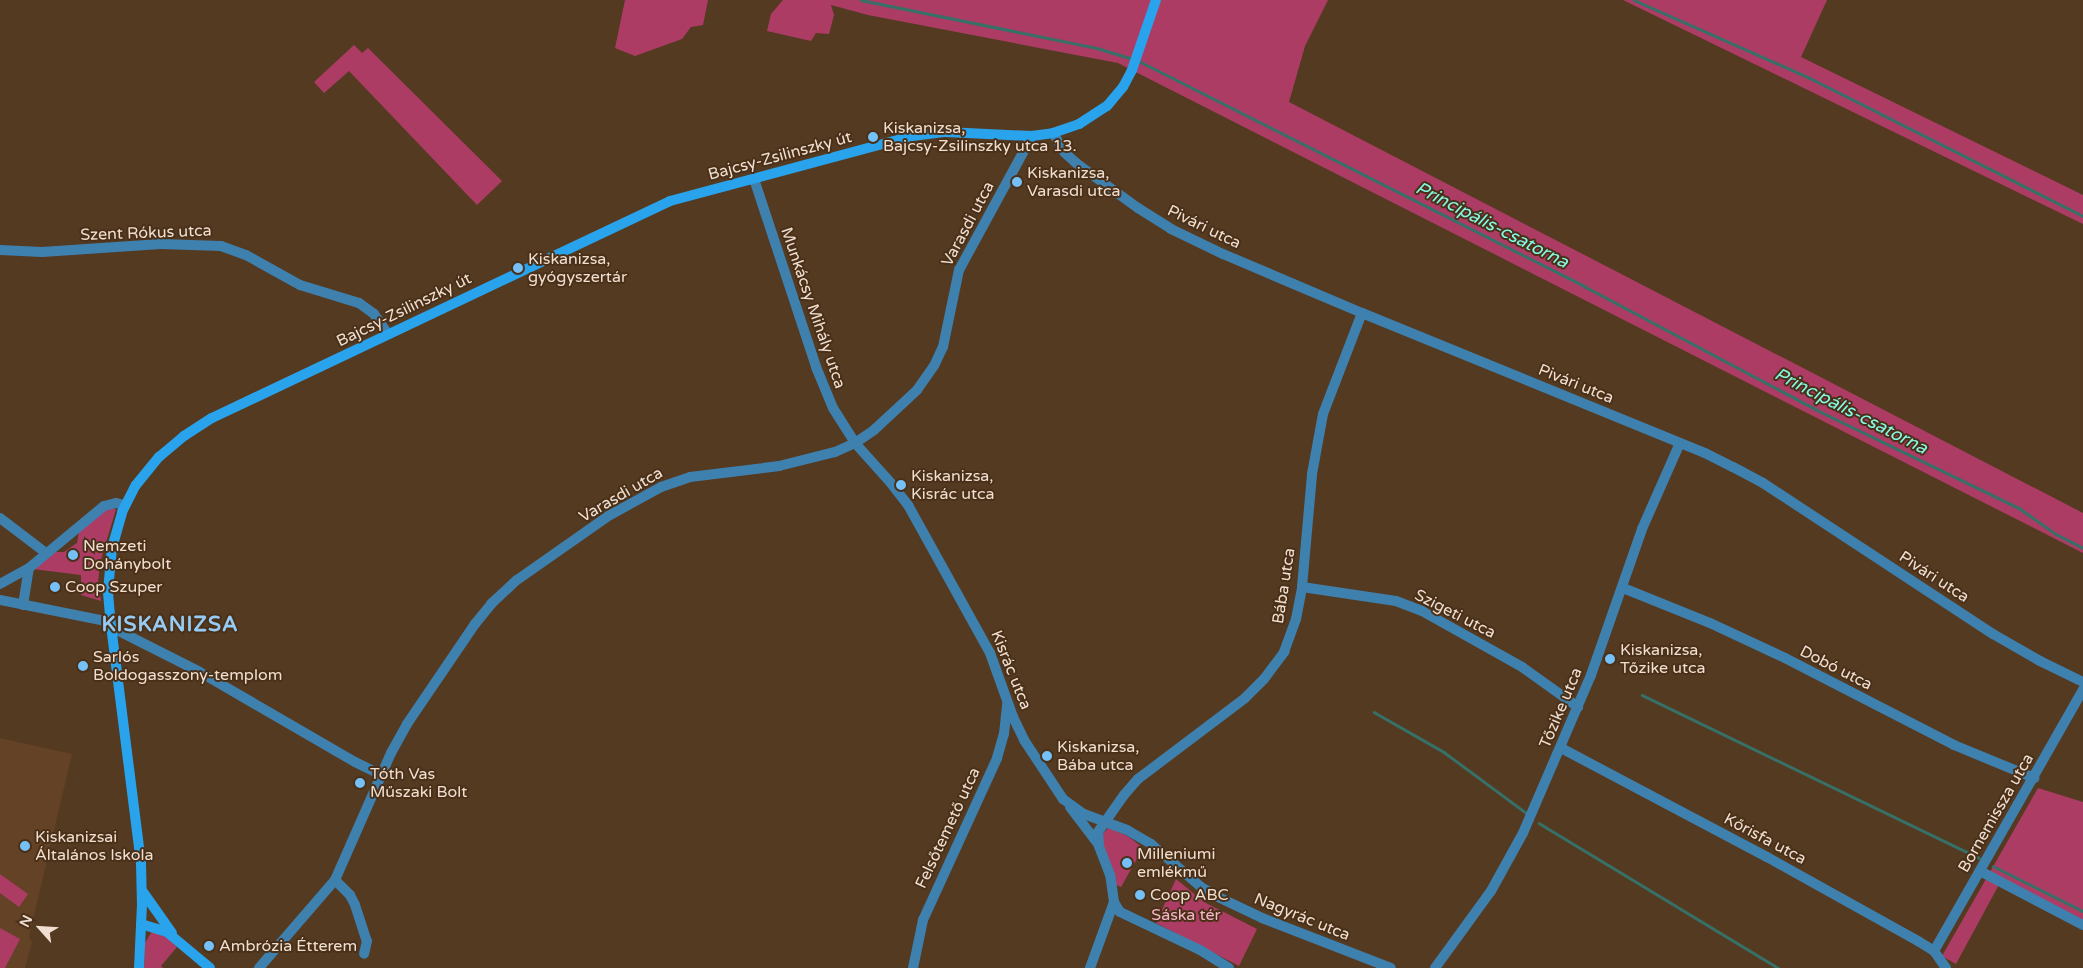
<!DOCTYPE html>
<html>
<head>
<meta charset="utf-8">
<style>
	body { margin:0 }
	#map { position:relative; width:2083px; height:968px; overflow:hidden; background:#553a22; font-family:"Varela Round",sans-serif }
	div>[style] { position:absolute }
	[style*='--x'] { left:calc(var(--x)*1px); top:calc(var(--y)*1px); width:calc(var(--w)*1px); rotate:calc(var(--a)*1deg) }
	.built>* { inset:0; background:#634225 }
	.green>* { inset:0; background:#ad3c65 }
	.stream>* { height:2.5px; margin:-1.25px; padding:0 1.25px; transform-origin:1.25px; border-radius:1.25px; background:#367067 }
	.street>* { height:10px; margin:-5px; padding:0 5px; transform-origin:5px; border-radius:5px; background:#3e81af }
	.secondary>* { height:10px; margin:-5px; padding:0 5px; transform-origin:5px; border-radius:5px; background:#28a3ec }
	.dots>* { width:14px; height:14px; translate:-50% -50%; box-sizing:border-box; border:2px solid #4a3018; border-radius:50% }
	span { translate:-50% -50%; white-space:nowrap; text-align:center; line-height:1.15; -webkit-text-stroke:4px #4a3018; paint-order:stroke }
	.poi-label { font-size:16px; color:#f0dfd1 }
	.left { translate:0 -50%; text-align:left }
	.street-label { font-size:16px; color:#f0dfd1 }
	.park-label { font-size:16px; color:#f6b7c8 }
	.water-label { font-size:18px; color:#83fbe7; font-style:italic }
	.district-label { font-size:21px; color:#95cbf4; font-weight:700; letter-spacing:1px }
	.north { position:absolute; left:15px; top:903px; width:50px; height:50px; -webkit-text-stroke:4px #4a3018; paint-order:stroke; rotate:296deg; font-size:14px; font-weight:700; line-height:20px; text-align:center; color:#f0dfd1 }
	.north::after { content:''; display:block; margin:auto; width:18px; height:22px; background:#f0dfd1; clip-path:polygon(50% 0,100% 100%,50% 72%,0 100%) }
</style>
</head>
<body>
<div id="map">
	<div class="built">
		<i style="clip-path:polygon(0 738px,72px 754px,29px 937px,32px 942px,25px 968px,0 968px)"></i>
	</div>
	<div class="green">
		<i style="clip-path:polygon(625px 0,708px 0,703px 25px,691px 27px,682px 39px,635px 56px,615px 48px)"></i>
		<i style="clip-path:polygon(783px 0,1328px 0,1305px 46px,1289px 102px,2083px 513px,2083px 553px,1118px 63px,868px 15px,831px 5px,834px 15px,829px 34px,816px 33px,811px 41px,767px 31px,771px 14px)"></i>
		<i style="clip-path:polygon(1623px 0,1827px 0,1801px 57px,2083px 195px,2083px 224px)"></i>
		<i style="clip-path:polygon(354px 45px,362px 53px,368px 48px,502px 181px,477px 205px,349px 71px,324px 93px,314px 82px)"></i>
		<i style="clip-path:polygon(107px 509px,116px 509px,100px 563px,97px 592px,100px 594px,101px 601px,81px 595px,81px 575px,33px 569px,51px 552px,64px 552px,77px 543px,79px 531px)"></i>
		<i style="clip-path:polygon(2038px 788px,2083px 802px,2083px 920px,2002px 879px,1956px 964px,1942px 956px)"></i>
		<i style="clip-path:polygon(1109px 827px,1129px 837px,1143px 848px,1121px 887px,1116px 885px,1103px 845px,1102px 835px)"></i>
		<i style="clip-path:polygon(0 874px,28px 894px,19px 907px,0 893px)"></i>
		<i style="clip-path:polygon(1176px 879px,1204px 902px,1257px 929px,1239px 966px,1156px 923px)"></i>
		<i style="clip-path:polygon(0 928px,20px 939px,5px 968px,0 968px)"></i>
		<i style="clip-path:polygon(152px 931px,168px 938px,177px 947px,161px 966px,163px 968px,144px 968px,145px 943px)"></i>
	</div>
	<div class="stream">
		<i style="--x:861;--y:0;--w:241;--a:11.5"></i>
		<i style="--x:1097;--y:48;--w:38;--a:17"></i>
		<i style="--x:1634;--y:0;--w:193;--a:23.9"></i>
		<i style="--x:1810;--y:78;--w:306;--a:26.8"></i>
		<i style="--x:1139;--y:61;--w:499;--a:26.8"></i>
		<i style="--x:1584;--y:286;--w:264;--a:28"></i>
		<i style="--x:1817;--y:410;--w:225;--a:25.9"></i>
		<i style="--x:2019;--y:508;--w:45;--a:35.1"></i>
		<i style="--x:2056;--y:534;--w:30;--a:27"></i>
		<i style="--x:1642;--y:695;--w:374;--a:25.8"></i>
		<i style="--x:1374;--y:712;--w:81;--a:29.7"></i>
		<i style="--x:1444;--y:752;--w:101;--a:36.5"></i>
		<i style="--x:1539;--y:823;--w:280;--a:31.2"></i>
		<i style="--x:1993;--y:866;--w:101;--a:26.6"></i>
	</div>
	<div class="street">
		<i style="--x:1053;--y:133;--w:23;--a:59"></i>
		<i style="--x:1065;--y:153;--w:15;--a:42"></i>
		<i style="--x:1076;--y:163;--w:77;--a:36"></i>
		<i style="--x:1138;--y:208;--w:39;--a:32"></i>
		<i style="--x:1171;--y:229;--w:58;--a:25.7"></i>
		<i style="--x:1223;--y:254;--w:151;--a:23"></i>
		<i style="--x:1362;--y:313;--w:370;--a:22.2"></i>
		<i style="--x:1705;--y:453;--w:31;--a:27"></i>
		<i style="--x:1733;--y:467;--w:34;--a:28"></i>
		<i style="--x:1763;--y:483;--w:275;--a:33.3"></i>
		<i style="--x:1993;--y:634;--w:54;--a:29.9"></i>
		<i style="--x:2040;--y:661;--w:48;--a:26"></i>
		<i style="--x:754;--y:179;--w:198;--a:71.7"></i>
		<i style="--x:816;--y:367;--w:44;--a:67.5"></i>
		<i style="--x:833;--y:408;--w:41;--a:57.8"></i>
		<i style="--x:855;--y:443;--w:52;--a:48.1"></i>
		<i style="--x:890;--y:482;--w:29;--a:52"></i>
		<i style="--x:908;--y:505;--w:169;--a:61"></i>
		<i style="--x:990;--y:653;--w:68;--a:70.2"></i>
		<i style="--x:1013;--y:717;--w:25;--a:64"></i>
		<i style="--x:1024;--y:740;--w:71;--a:56.5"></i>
		<i style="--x:1063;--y:799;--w:26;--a:36"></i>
		<i style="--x:1084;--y:814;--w:46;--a:20.4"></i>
		<i style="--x:1127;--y:830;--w:28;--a:30"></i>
		<i style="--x:1151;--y:844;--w:66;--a:40.7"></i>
		<i style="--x:1201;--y:887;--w:20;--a:30"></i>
		<i style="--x:1218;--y:897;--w:49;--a:25.5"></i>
		<i style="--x:1262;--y:918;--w:138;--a:21.2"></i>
		<i style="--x:0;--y:250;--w:42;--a:2.7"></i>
		<i style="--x:42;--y:252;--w:119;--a:-3.8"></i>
		<i style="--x:161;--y:244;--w:60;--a:1.9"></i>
		<i style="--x:221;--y:246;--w:27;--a:20"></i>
		<i style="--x:246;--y:255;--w:62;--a:29.1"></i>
		<i style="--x:300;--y:285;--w:62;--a:17"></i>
		<i style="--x:359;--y:303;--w:19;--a:36"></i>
		<i style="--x:374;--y:314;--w:24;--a:55"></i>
		<i style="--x:0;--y:518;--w:58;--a:37.3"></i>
		<i style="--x:0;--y:584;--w:33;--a:-29"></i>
		<i style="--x:29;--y:568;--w:97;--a:-39.6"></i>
		<i style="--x:104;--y:506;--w:12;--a:-14"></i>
		<i style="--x:116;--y:503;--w:9;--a:13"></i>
		<i style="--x:1302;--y:587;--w:95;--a:8.5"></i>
		<i style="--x:1396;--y:601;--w:28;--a:21"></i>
		<i style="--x:1422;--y:611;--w:115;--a:29.2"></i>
		<i style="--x:1522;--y:667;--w:69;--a:35.5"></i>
		<i style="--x:1623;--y:588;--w:94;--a:21.9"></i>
		<i style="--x:1710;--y:623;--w:83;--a:25"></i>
		<i style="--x:1785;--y:658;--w:190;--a:27.2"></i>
		<i style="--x:1954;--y:745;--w:87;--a:22.4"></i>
		<i style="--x:0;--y:600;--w:112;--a:11.3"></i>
		<i style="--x:23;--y:605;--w:37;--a:-81"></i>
		<i style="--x:111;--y:627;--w:97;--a:26.8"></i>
		<i style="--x:198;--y:671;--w:181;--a:30.1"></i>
		<i style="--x:355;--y:762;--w:30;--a:26"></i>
		<i style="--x:1561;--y:748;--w:233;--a:27.9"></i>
		<i style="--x:1767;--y:857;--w:173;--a:29.1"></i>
		<i style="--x:1918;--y:941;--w:19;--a:32"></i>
		<i style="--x:1934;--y:951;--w:21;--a:55"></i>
		<i style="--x:1070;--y:807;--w:48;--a:52.7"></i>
		<i style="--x:1980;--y:871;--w:116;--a:27.7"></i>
		<i style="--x:335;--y:880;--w:21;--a:45"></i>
		<i style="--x:350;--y:895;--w:11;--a:63"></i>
		<i style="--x:355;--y:905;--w:38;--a:72"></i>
		<i style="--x:367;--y:941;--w:13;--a:103"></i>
		<i style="--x:1934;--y:951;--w:301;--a:-60.3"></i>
		<i style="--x:259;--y:968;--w:116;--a:-49.2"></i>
		<i style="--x:335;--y:880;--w:139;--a:-66.2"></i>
		<i style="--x:391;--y:753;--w:33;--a:-61"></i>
		<i style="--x:407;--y:724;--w:121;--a:-55.8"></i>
		<i style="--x:475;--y:624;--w:26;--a:-51"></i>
		<i style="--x:491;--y:604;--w:35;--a:-43"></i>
		<i style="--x:517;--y:580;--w:113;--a:-35"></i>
		<i style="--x:610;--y:515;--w:58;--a:-28.8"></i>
		<i style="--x:661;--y:487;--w:31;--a:-19"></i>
		<i style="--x:690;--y:477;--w:90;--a:-7"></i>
		<i style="--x:779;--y:466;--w:58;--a:-14"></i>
		<i style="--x:835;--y:452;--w:22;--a:-24"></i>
		<i style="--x:855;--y:443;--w:23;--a:-34"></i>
		<i style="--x:874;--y:430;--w:59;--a:-42.9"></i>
		<i style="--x:917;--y:390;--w:29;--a:-55"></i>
		<i style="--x:934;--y:366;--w:21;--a:-65"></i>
		<i style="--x:943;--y:347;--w:79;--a:-78.3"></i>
		<i style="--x:959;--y:270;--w:153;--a:-61.4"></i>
		<i style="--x:913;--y:968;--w:49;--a:-78.2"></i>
		<i style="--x:923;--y:920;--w:178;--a:-65.4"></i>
		<i style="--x:997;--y:758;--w:25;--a:-74"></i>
		<i style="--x:1004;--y:734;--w:30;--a:-84"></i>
		<i style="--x:1090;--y:968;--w:70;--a:-70"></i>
		<i style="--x:1229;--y:968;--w:34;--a:-148"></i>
		<i style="--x:1200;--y:950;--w:89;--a:-154.6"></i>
		<i style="--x:1120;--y:912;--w:12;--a:-121"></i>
		<i style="--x:1114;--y:902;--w:27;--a:-98"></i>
		<i style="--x:1110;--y:875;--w:31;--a:-111"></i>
		<i style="--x:1099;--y:846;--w:14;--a:-94"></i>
		<i style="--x:1098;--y:832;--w:45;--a:-54.9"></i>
		<i style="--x:1124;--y:795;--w:21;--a:-49"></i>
		<i style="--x:1138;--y:779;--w:134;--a:-37.1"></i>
		<i style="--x:1245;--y:698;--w:27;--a:-45"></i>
		<i style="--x:1264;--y:679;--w:34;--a:-53"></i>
		<i style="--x:1284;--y:652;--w:35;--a:-70"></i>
		<i style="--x:1296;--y:619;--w:33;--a:-79"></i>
		<i style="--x:1302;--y:587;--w:113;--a:-84.9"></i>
		<i style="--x:1312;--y:474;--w:61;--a:-79.6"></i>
		<i style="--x:1323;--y:414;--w:108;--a:-68.9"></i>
		<i style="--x:1435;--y:968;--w:95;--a:-54"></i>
		<i style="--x:1491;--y:891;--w:66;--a:-61.1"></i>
		<i style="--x:1523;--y:833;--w:172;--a:-66.7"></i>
		<i style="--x:1591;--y:675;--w:155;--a:-70.7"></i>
		<i style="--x:1642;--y:529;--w:94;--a:-66.2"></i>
	</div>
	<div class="secondary">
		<i style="--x:143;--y:892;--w:50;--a:54.7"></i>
		<i style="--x:141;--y:924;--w:27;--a:17"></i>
		<i style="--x:167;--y:932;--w:56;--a:39.9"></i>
		<i style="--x:139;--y:968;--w:63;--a:-87.3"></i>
		<i style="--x:142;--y:905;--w:42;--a:-91.4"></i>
		<i style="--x:141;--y:863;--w:238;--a:-97.2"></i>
		<i style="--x:111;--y:627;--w:36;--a:-95"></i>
		<i style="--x:108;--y:591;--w:43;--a:-84.7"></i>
		<i style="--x:112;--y:548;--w:37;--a:-74"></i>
		<i style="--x:122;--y:512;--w:30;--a:-63"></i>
		<i style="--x:136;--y:485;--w:36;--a:-51"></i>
		<i style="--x:159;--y:457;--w:33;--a:-40"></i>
		<i style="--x:184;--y:436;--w:33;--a:-33"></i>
		<i style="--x:212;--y:418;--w:507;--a:-25.35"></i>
		<i style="--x:670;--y:201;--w:251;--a:-15"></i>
		<i style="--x:912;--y:136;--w:34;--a:-7"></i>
		<i style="--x:946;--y:132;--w:86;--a:2.7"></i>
		<i style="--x:1032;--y:136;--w:21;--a:-8"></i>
		<i style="--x:1053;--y:133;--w:28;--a:-19"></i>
		<i style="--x:1079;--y:124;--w:33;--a:-33"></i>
		<i style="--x:1107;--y:106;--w:25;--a:-50"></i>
		<i style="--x:1123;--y:87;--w:19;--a:-62"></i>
		<i style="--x:1132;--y:70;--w:74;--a:-71.1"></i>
	</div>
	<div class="dots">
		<i style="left:873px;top:137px;background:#75c0f6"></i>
		<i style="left:1017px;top:182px;background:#75c0f6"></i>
		<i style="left:518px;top:268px;background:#75c0f6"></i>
		<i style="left:901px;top:485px;background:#75c0f6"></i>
		<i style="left:73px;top:555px;background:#75c0f6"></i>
		<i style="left:55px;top:587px;background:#75c0f6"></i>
		<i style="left:1610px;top:659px;background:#75c0f6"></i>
		<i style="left:83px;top:666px;background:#75c0f6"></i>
		<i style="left:1047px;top:756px;background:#75c0f6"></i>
		<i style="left:360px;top:783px;background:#75c0f6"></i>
		<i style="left:25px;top:846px;background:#75c0f6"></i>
		<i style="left:1127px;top:863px;background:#75c0f6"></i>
		<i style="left:1140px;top:895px;background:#75c0f6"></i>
		<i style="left:209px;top:946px;background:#75c0f6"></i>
	</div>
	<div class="poi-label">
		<span class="left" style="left:883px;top:137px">Kiskanizsa,<br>Bajcsy-Zsilinszky utca 13.</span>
		<span class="left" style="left:1027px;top:182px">Kiskanizsa,<br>Varasdi utca</span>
		<span class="left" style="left:528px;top:268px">Kiskanizsa,<br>gyógyszertár</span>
		<span class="left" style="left:911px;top:485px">Kiskanizsa,<br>Kisrác utca</span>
		<span class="left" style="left:83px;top:555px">Nemzeti<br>Dohánybolt</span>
		<span class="left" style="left:65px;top:587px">Coop Szuper</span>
		<span class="left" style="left:1620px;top:659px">Kiskanizsa,<br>Tőzike utca</span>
		<span class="left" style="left:93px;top:666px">Sarlós<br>Boldogasszony-templom</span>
		<span class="left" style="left:1057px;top:756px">Kiskanizsa,<br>Bába utca</span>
		<span class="left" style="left:370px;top:783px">Tóth Vas<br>Műszaki Bolt</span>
		<span class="left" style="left:35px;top:846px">Kiskanizsai<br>Általános Iskola</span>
		<span class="left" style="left:1137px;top:863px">Milleniumi<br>emlékmű</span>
		<span class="left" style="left:1150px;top:895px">Coop ABC</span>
		<span class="left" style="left:219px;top:946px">Ambrózia Étterem</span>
	</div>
	<div class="street-label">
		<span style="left:780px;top:156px;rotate:-15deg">Bajcsy-Zsilinszky út</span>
		<span style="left:968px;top:224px;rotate:-62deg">Varasdi utca</span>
		<span style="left:1204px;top:227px;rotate:26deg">Pivári utca</span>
		<span style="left:146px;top:233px;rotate:-2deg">Szent Rókus utca</span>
		<span style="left:813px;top:308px;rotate:71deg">Munkácsy Mihály utca</span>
		<span style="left:404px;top:310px;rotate:-26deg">Bajcsy-Zsilinszky út</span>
		<span style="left:1576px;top:384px;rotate:22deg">Pivári utca</span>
		<span style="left:621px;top:495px;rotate:-30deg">Varasdi utca</span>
		<span style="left:1934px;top:577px;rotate:33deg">Pivári utca</span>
		<span style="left:1284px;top:586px;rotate:-81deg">Bába utca</span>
		<span style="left:1455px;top:614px;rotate:27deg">Szigeti utca</span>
		<span style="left:1836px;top:668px;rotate:27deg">Dobó utca</span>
		<span style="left:1011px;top:670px;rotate:68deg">Kisrác utca</span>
		<span style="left:1561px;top:708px;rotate:-67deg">Tőzike utca</span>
		<span style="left:1996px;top:813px;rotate:-60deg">Bornemissza utca</span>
		<span style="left:948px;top:828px;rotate:-65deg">Felsőtemető utca</span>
		<span style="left:1765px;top:839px;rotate:28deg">Kőrisfa utca</span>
		<span style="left:1302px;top:917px;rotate:22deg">Nagyrác utca</span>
	</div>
	<div class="park-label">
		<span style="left:1186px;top:915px">Sáska tér</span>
	</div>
	<div class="water-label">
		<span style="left:1492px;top:225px;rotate:27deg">Principális-csatorna</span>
		<span style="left:1851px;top:411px;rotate:27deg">Principális-csatorna</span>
	</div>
	<div class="district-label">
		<span style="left:170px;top:625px">KISKANIZSA</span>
	</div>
	<div class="north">N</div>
</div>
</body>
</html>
